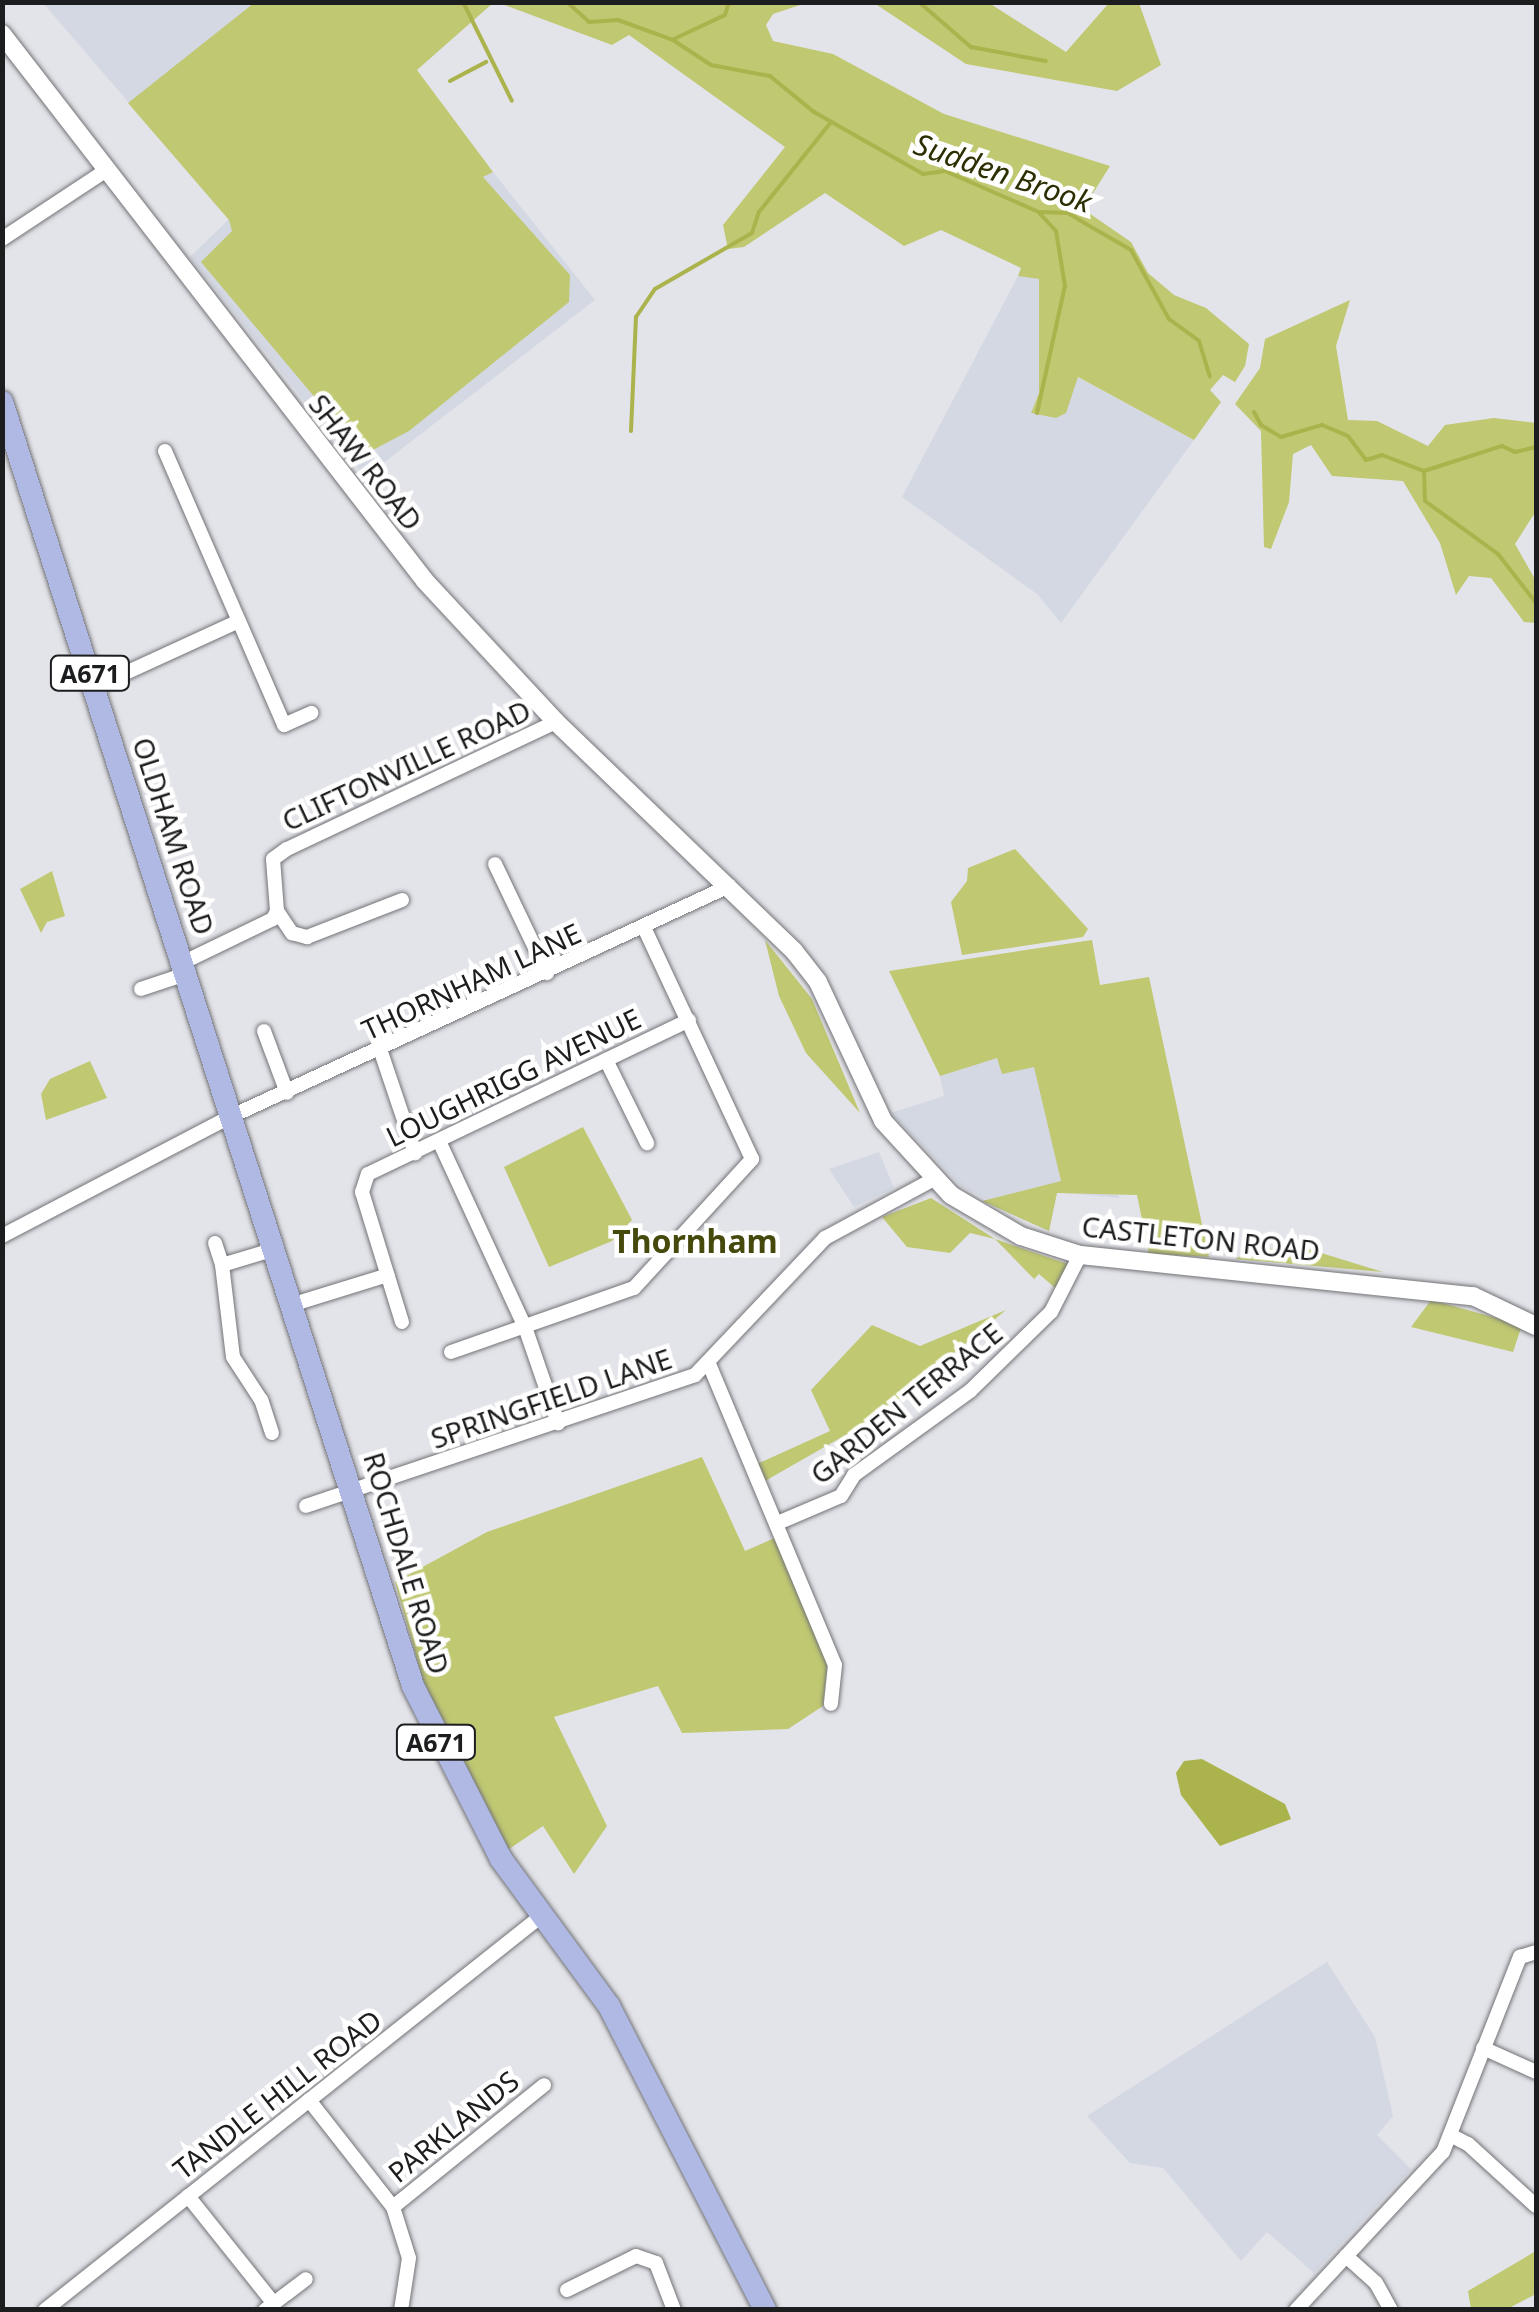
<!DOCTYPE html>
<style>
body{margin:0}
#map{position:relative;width:1539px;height:2312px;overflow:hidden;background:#e3e4e9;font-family:"Noto Sans",sans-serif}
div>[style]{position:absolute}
.built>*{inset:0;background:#d4d8e3}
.green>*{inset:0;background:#c0c872}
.water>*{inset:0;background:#abb34c}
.stream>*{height:4px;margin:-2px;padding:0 2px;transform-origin:2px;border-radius:2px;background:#abb34c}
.roads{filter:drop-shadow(0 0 2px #727377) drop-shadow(0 0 2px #727377)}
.minor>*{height:14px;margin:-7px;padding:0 7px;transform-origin:7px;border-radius:7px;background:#fff}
.tertiary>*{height:18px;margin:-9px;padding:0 9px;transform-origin:9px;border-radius:9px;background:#fff}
.primary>*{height:22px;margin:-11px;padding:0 11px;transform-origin:11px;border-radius:11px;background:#afb9e4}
span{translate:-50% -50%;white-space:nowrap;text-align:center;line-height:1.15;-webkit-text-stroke:9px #fff;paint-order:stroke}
.shield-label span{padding:2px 8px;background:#fff;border:2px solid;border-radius:8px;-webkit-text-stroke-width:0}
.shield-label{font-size:25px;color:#1c1d1e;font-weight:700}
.street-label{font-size:28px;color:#1c1d1e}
.water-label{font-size:30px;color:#2d2f03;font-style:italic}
.quarter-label{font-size:32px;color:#46490c;font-weight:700}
.frame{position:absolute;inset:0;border:5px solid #1c1d1e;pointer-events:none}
</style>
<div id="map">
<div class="built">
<i style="clip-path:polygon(43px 3px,312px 3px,482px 176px,493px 172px,595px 300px,365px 477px,190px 257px,229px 219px)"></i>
<i style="clip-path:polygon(1030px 274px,1039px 279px,1039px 393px,1031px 412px,1077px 377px,1194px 440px,1061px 623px,1037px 594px,902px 497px,1018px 276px)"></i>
<i style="clip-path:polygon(1092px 940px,1119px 1198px,1057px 1192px,1049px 1231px,961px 1186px,891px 1113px,944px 1096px,940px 1076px,997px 1057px)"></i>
<i style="clip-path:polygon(879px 1152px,894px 1188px,854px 1207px,829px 1169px)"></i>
<i style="clip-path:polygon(1327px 1962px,1375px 2037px,1393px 2116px,1377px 2135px,1411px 2169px,1314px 2273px,1267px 2232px,1241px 2261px,1163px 2168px,1130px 2163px,1087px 2116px)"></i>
</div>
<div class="green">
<i style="clip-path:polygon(254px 3px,493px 3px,417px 70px,493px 172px,483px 177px,570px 275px,569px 302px,409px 431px,369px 452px,354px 444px,201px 262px,232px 231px,229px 220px,128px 103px)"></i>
<i style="clip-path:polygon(499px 3px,806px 3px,773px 14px,766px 25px,773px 41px,833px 54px,944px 114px,1110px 166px,1083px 209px,1131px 242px,1148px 273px,1174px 295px,1206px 308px,1249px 344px,1245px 366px,1235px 382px,1223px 375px,1210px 390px,1221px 402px,1194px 440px,1078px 377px,1066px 413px,1056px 418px,1031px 413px,1039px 393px,1039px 279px,1018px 276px,1021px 268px,941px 230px,904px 246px,825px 193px,744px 247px,728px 249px,723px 225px,785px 147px,629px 35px,612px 45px)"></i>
<i style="clip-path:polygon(874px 3px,989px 3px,1066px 52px,1109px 3px,1139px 3px,1161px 65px,1117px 91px,966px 64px)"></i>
<i style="clip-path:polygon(1350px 300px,1336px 346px,1348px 420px,1377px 421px,1428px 446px,1445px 425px,1494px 418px,1536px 423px,1536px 511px,1515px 544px,1536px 581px,1536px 623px,1524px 622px,1491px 578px,1469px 576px,1456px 595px,1440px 543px,1403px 481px,1332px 476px,1311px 445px,1293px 454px,1289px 502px,1271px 549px,1264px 547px,1261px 431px,1235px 404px,1260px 368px,1265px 339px)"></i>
<i style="clip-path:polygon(1015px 849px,1088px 929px,1083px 937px,962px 955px,951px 902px,967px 881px,968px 868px)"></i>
<i style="clip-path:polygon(52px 871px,65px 916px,47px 922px,41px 933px,20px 889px)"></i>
<i style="clip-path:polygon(765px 940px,812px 999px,860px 1113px,806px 1053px,779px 996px)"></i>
<i style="clip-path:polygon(1092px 940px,1100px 985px,1149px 977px,1209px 1257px,1149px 1254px,1137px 1195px,1057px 1193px,1049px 1231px,982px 1201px,1061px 1181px,1034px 1067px,1002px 1074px,997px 1058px,940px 1076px,889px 971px)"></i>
<i style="clip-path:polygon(90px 1061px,107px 1098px,46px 1120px,41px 1094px,50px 1079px)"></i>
<i style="clip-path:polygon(583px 1127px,632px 1220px,612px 1241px,549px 1267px,504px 1167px)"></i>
<i style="clip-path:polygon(931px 1198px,995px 1239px,1068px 1264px,1061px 1293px,1039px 1274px,1034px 1279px,995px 1239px,970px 1233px,950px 1253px,907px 1247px,882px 1217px)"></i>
<i style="clip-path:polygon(1305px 1248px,1383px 1272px,1235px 1259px,1256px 1249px)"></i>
<i style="clip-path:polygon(1431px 1300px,1522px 1325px,1513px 1352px,1411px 1327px)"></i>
<i style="clip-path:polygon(1006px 1310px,877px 1417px,765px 1481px,757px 1464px,830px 1431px,811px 1390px,872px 1325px,920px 1346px)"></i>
<i style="clip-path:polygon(702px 1457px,745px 1551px,777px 1537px,828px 1660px,823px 1706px,788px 1729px,682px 1733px,658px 1686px,554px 1717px,607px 1826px,574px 1874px,543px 1826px,506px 1851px,429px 1701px,395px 1582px,487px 1532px)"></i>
<i style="clip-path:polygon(1536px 2251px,1536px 2294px,1507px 2309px,1471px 2309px,1468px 2291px)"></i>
</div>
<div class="water">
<i style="clip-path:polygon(1202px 1759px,1285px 1804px,1291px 1819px,1220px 1846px,1181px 1795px,1176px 1773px,1184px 1761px)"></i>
</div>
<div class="stream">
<i style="left:463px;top:2px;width:110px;rotate:63.7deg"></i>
<i style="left:567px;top:2px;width:30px;rotate:42deg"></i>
<i style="left:589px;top:22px;width:29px;rotate:-4deg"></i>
<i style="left:618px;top:20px;width:59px;rotate:20deg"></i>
<i style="left:673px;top:40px;width:45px;rotate:33.3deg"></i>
<i style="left:711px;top:65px;width:60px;rotate:10.6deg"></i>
<i style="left:770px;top:76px;width:57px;rotate:39.3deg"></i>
<i style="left:814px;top:112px;width:125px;rotate:29.6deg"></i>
<i style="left:923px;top:174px;width:22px;rotate:-8deg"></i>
<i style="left:945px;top:171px;width:103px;rotate:23.6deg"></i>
<i style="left:1039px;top:212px;width:29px;rotate:2deg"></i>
<i style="left:1068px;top:213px;width:29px;rotate:31deg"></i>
<i style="left:1093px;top:228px;width:44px;rotate:30.1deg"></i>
<i style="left:1131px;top:250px;width:79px;rotate:61.2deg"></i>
<i style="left:1169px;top:319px;width:37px;rotate:36deg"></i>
<i style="left:1199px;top:341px;width:37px;rotate:73deg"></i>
<i style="left:919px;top:2px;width:69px;rotate:40.9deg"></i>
<i style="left:971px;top:47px;width:76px;rotate:10.6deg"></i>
<i style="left:674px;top:39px;width:56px;rotate:-25.2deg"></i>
<i style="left:725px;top:15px;width:14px;rotate:-73deg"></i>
<i style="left:450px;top:81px;width:41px;rotate:-27.8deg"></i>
<i style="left:1254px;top:412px;width:15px;rotate:62deg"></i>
<i style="left:1261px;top:425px;width:23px;rotate:31deg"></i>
<i style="left:1281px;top:437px;width:43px;rotate:-16.3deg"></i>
<i style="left:1322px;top:425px;width:28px;rotate:23deg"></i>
<i style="left:1348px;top:436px;width:30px;rotate:53deg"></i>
<i style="left:1366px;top:460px;width:17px;rotate:-17deg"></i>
<i style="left:1382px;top:455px;width:45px;rotate:20.9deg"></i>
<i style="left:1424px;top:471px;width:30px;rotate:88deg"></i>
<i style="left:1425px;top:501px;width:90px;rotate:36deg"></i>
<i style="left:1498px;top:554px;width:62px;rotate:52.2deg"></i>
<i style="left:1037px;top:413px;width:130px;rotate:-77.6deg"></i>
<i style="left:1065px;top:286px;width:56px;rotate:-99.3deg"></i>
<i style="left:1056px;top:231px;width:23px;rotate:-133deg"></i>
<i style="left:631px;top:431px;width:114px;rotate:-87.5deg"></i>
<i style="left:636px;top:317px;width:34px;rotate:-56deg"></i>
<i style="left:655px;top:289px;width:112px;rotate:-30deg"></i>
<i style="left:752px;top:233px;width:22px;rotate:-72deg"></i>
<i style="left:759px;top:212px;width:115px;rotate:-51.3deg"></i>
<i style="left:1424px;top:471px;width:82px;rotate:-17.8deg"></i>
<i style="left:1502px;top:446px;width:14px;rotate:25deg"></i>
<i style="left:1515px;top:452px;width:22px;rotate:-13deg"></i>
</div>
<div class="roads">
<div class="minor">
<i style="left:2px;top:239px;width:123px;rotate:-33.4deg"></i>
<i style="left:165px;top:451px;width:299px;rotate:66.5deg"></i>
<i style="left:284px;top:725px;width:30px;rotate:-24deg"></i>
<i style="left:95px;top:687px;width:158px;rotate:-24.6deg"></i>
<i style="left:495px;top:864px;width:121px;rotate:64.5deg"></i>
<i style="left:277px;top:911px;width:52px;rotate:-94.4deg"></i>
<i style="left:273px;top:859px;width:17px;rotate:-36deg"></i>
<i style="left:287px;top:849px;width:297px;rotate:-25.3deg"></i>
<i style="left:182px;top:963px;width:101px;rotate:-25.8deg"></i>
<i style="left:273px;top:919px;width:9px;rotate:-63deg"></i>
<i style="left:277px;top:911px;width:27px;rotate:56deg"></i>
<i style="left:292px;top:933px;width:16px;rotate:15deg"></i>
<i style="left:307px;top:937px;width:102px;rotate:-21.3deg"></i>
<i style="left:141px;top:989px;width:47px;rotate:-18.4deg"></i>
<i style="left:264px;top:1031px;width:66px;rotate:69.6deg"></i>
<i style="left:381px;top:1052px;width:107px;rotate:71.4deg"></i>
<i style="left:606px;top:1060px;width:93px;rotate:63.7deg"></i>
<i style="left:439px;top:1141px;width:205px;rotate:65.2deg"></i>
<i style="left:525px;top:1327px;width:102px;rotate:71deg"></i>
<i style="left:2px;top:1236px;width:259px;rotate:-27.6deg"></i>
<i style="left:232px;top:1116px;width:548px;rotate:-24.83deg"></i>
<i style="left:215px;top:1243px;width:23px;rotate:72deg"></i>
<i style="left:294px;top:1304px;width:98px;rotate:-17.1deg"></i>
<i style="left:402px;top:1322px;width:136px;rotate:-107.1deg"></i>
<i style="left:362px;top:1192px;width:19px;rotate:-72deg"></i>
<i style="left:368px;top:1174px;width:356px;rotate:-25.6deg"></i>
<i style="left:451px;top:1352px;width:194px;rotate:-19.3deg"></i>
<i style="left:634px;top:1288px;width:175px;rotate:-47.5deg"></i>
<i style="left:752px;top:1159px;width:256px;rotate:-115deg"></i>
<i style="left:709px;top:1364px;width:326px;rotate:67.3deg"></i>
<i style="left:835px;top:1665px;width:39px;rotate:96deg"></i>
<i style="left:272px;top:1433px;width:35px;rotate:-108deg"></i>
<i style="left:261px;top:1400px;width:51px;rotate:-123.1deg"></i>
<i style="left:233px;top:1357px;width:93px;rotate:-96.8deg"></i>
<i style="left:222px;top:1265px;width:55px;rotate:-16.8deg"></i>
<i style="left:306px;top:1506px;width:410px;rotate:-18.6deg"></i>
<i style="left:695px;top:1375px;width:189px;rotate:-46.5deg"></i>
<i style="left:825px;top:1238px;width:124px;rotate:-28.4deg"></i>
<i style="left:780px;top:1522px;width:66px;rotate:-23.1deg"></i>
<i style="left:841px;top:1496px;width:25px;rotate:-58deg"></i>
<i style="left:854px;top:1475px;width:143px;rotate:-35.9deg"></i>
<i style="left:970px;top:1391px;width:113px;rotate:-44.3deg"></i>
<i style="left:1051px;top:1312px;width:64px;rotate:-63deg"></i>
<i style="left:1483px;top:2048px;width:58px;rotate:24.4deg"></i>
<i style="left:309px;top:2100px;width:136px;rotate:51.9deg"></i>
<i style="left:393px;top:2207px;width:53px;rotate:72.6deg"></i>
<i style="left:409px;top:2258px;width:53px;rotate:98.7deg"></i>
<i style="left:1450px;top:2135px;width:20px;rotate:27deg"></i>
<i style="left:1468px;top:2144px;width:92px;rotate:42.4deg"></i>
<i style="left:188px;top:2196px;width:133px;rotate:51.4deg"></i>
<i style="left:393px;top:2207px;width:194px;rotate:-38.9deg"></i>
<i style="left:1346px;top:2256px;width:40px;rotate:42deg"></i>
<i style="left:1376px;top:2283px;width:31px;rotate:61deg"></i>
<i style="left:567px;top:2290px;width:77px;rotate:-26.2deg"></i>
<i style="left:636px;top:2256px;width:21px;rotate:19deg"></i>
<i style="left:656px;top:2263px;width:50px;rotate:69deg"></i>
<i style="left:45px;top:2310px;width:632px;rotate:-38.45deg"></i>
<i style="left:265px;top:2310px;width:51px;rotate:-37.1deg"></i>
<i style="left:1296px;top:2310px;width:216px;rotate:-47.1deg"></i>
<i style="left:1443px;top:2152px;width:210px;rotate:-68.5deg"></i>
<i style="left:1520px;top:1957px;width:17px;rotate:-17deg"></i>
</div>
<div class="tertiary">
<i style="left:2px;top:34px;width:691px;rotate:52.28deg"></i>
<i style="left:425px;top:581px;width:192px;rotate:47.1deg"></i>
<i style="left:556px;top:722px;width:330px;rotate:43.9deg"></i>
<i style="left:794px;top:951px;width:39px;rotate:52deg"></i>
<i style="left:818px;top:982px;width:153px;rotate:64.9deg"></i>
<i style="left:883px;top:1121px;width:100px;rotate:47.4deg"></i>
<i style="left:951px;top:1195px;width:81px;rotate:30.4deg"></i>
<i style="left:1021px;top:1236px;width:62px;rotate:17.9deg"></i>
<i style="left:1080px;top:1255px;width:395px;rotate:6deg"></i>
<i style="left:1473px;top:1296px;width:70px;rotate:25.5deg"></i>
</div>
<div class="primary">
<i style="left:2px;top:402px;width:1348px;rotate:72.25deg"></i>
<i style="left:413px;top:1686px;width:194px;rotate:63deg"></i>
<i style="left:501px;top:1859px;width:182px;rotate:53.7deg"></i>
<i style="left:609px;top:2006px;width:342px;rotate:62.8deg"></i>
</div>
</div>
<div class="shield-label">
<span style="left:90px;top:673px">A671</span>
<span style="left:436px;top:1742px">A671</span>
</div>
<div class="street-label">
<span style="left:366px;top:462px;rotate:52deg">SHAW ROAD</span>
<span style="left:406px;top:765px;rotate:-25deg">CLIFTONVILLE ROAD</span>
<span style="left:174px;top:836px;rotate:72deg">OLDHAM ROAD</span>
<span style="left:471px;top:981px;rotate:-25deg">THORNHAM LANE</span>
<span style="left:513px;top:1077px;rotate:-26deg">LOUGHRIGG AVENUE</span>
<span style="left:1201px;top:1238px;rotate:6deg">CASTLETON ROAD</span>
<span style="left:551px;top:1398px;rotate:-19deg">SPRINGFIELD LANE</span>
<span style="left:906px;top:1403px;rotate:-39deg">GARDEN TERRACE</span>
<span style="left:407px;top:1563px;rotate:73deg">ROCHDALE ROAD</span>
<span style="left:277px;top:2094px;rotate:-38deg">TANDLE HILL ROAD</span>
<span style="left:453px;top:2126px;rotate:-39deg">PARKLANDS</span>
</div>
<div class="water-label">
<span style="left:1003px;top:173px;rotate:19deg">Sudden Brook</span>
</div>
<div class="quarter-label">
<span style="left:695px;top:1241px">Thornham</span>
</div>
<div class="frame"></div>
</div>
